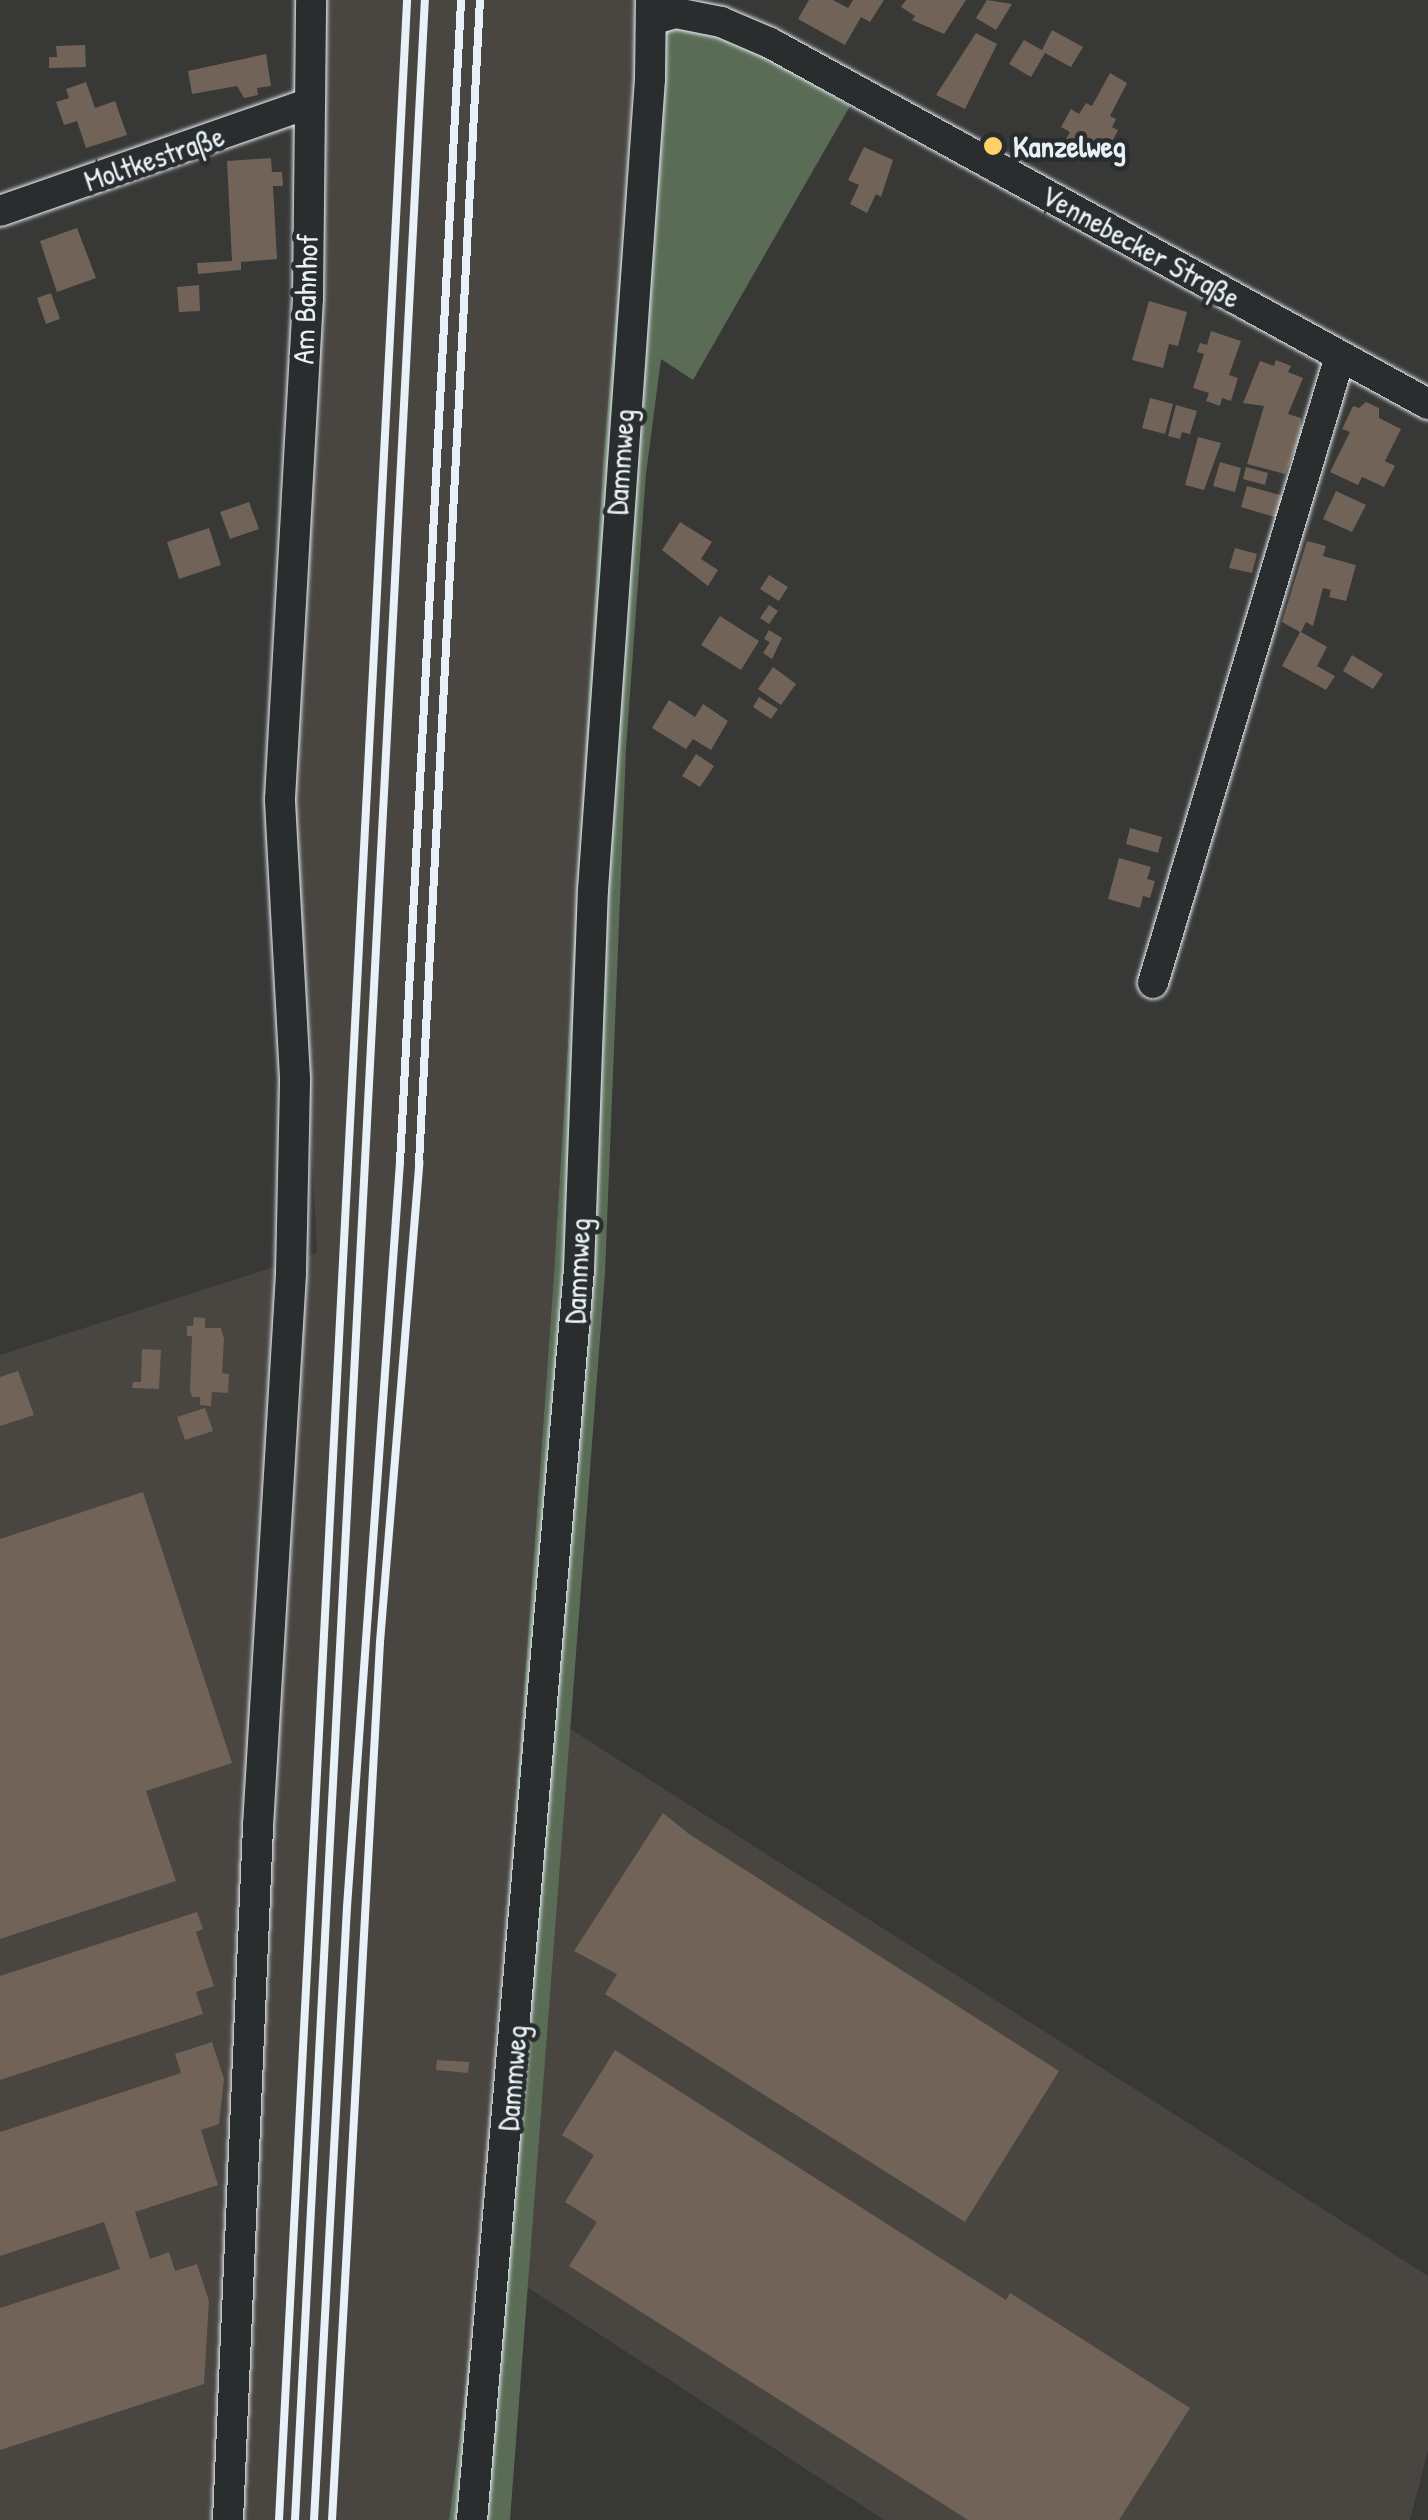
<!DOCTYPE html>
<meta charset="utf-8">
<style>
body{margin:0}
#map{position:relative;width:1428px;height:2520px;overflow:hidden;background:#383836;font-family:"Patrick Hand",sans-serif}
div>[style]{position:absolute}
.built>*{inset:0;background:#494540}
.green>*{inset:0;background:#5a6c56}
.building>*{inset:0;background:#716358}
.roads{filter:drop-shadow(0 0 2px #e8f1f8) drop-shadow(0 0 2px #e8f1f8)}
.minor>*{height:30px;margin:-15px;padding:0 15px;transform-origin:15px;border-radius:15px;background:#2a2d2e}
.rail>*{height:8px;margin:-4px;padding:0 4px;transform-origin:4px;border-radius:4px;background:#e8f1f8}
.dots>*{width:28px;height:28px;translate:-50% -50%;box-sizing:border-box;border:5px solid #2a2d2e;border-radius:50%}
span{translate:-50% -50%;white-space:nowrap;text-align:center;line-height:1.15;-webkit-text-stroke:9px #2a2d2e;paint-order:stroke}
.poi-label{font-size:30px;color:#e8f1f8;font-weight:700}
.left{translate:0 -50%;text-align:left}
.street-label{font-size:30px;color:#e8f1f8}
</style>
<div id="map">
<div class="built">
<i style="clip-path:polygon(320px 0,636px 0,638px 66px,603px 460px,554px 1274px,501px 2012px,480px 2273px,449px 2520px,0 2520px,0 1355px,317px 1253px,294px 802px)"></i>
<i style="clip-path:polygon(567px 1727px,1428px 2276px,1428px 2450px,1410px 2520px,884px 2520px,527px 2287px)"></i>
</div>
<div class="green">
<i style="clip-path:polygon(636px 0,671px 0,850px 106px,693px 380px,661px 359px,646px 474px,626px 749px,605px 1273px,510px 2520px,449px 2520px,480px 2273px,501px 2012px,554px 1274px,603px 460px,638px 66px)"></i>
</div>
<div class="building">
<i style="clip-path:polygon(809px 0,833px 0,848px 8px,853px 0,884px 0,870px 22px,861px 17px,845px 45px,798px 19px)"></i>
<i style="clip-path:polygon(906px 0,966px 0,944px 34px,912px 20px,915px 16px,901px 7px)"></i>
<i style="clip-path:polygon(987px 0,1012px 4px,996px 30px,976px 18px)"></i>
<i style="clip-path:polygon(1052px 30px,1083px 47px,1071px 67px,1045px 53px,1031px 77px,1009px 64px,1024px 40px,1042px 50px)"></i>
<i style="clip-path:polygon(976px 33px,997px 44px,965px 109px,936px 95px)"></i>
<i style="clip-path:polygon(85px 45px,86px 67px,49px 68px,49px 57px,57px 57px,56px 46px)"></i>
<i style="clip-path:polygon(266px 54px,271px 86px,257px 88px,258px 95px,244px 98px,237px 86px,192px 94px,188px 71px)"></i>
<i style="clip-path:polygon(1110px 73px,1127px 83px,1110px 116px,1116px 119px,1112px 127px,1118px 130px,1107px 151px,1101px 147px,1095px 157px,1065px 141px,1070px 132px,1061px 127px,1071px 109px,1079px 114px,1086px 103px,1092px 106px)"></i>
<i style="clip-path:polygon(86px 82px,95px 108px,115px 101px,127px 135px,86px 148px,77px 121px,64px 125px,56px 102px,69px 98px,66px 89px)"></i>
<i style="clip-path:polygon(864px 147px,893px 160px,881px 197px,876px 194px,867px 213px,850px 204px,859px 185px,848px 180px)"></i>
<i style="clip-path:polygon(271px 158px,272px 172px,282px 172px,283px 186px,273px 186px,277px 259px,241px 262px,241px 270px,198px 274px,197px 263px,232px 261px,227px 161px)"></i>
<i style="clip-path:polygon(77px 228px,96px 278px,57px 292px,40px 241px)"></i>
<i style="clip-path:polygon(199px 285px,200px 311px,179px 312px,177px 287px)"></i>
<i style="clip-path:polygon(51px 293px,60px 319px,46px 324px,37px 298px)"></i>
<i style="clip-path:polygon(1149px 301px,1187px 312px,1178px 346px,1169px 344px,1163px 368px,1132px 360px)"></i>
<i style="clip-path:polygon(1211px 331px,1241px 341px,1229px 375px,1238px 378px,1231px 401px,1222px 398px,1220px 406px,1206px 401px,1209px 393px,1193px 388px,1204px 354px,1197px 352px,1200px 343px,1207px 345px)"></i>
<i style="clip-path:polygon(1276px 360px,1291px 366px,1288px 372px,1303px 378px,1288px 414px,1301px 418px,1302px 432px,1285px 474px,1247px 464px,1264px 406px,1243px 403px,1260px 361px,1274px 366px)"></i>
<i style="clip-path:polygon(1150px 398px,1173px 404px,1165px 434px,1142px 428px)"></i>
<i style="clip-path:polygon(1366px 402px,1379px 408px,1379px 418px,1401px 429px,1385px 461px,1395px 466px,1384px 487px,1362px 477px,1358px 485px,1330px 472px,1350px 432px,1342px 429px,1353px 406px,1359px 408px)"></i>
<i style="clip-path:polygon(1176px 405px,1197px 411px,1190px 434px,1182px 432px,1180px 439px,1168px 436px)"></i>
<i style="clip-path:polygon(1198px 437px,1221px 443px,1204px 490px,1185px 485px)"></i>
<i style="clip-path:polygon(1220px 462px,1241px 468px,1235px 492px,1213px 486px)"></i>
<i style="clip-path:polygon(1246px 467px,1268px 473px,1265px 485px,1243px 479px)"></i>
<i style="clip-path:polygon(1247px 486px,1284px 496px,1278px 518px,1241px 507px)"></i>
<i style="clip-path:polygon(1336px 491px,1366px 505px,1352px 532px,1323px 519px)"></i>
<i style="clip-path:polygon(249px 502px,259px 529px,230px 539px,220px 512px)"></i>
<i style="clip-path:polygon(680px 522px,712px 542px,701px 559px,718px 570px,708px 586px,662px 550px)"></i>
<i style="clip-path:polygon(209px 528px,221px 565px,179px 579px,167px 542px)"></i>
<i style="clip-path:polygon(1307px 541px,1326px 546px,1323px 556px,1356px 565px,1346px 601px,1329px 597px,1331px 590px,1323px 588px,1313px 626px,1306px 622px,1301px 632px,1327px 647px,1317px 666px,1335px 676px,1326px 690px,1282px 666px,1300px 632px,1282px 622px)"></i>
<i style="clip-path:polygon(1235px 548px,1257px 554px,1252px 573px,1229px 568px)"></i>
<i style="clip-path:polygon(769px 575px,788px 587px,779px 601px,760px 589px)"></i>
<i style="clip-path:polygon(769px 605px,778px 611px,769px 624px,760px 618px)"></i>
<i style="clip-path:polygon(720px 616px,759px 641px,741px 670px,701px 645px)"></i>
<i style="clip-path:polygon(769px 630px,782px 638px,772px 659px,763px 653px,770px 642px,764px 639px)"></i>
<i style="clip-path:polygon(1352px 655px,1383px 674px,1373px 689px,1343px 671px)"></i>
<i style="clip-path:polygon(773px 667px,796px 684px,781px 705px,758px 689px)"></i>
<i style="clip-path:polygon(759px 697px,778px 709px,771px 719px,753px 707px)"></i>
<i style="clip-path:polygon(669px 700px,695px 717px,703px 704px,728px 721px,711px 750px,693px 739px,686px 749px,652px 728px)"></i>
<i style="clip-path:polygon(696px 754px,714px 766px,700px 787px,682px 776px)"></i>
<i style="clip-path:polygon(1130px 828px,1162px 837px,1158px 853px,1126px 844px)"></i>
<i style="clip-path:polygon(1119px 858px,1151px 867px,1147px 879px,1155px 881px,1150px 898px,1143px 896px,1140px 908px,1108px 899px)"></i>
<i style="clip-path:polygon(194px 1317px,205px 1318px,205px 1328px,221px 1328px,224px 1339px,222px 1373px,229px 1374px,228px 1393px,212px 1392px,211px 1406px,200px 1405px,200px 1397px,192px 1397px,190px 1391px,192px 1336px,187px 1336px,187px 1326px,193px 1326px)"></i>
<i style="clip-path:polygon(142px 1349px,161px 1350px,159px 1389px,132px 1388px,133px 1382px,141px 1382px)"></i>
<i style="clip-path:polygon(18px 1371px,34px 1415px,0 1426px,0 1377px)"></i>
<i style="clip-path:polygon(205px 1408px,213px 1431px,185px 1440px,177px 1417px)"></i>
<i style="clip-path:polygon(143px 1492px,232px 1763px,146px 1791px,176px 1881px,0 1939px,0 1539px)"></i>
<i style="clip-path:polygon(663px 1813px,689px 1834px,1059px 2071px,965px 2222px,605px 1994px,617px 1974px,574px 1951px)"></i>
<i style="clip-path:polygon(197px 1912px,203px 1929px,196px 1932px,214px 1986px,196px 1992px,203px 2014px,0 2080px,0 1976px)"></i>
<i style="clip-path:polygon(212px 2042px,224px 2079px,219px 2124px,201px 2130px,218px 2185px,135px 2212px,150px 2259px,169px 2252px,175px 2271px,197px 2264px,209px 2301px,204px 2384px,0 2450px,0 2308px,120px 2269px,104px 2222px,0 2256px,0 2132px,181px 2073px,175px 2054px)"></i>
<i style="clip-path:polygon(615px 2050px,1006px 2300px,1010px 2293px,1190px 2408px,1119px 2520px,968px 2520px,569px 2266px,597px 2222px,565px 2202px,594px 2155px,562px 2135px)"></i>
<i style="clip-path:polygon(437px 2060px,469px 2062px,468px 2073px,436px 2070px)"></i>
</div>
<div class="roads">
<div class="minor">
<i style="left:651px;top:20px;width:26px;rotate:-16deg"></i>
<i style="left:676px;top:13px;width:46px;rotate:11.3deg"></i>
<i style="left:721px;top:22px;width:53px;rotate:23.2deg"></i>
<i style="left:770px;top:43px;width:751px;rotate:28.75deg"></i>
<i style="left:0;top:211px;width:326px;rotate:-19.2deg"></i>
<i style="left:1153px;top:983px;width:654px;rotate:-73.39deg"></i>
<i style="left:228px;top:2520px;width:695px;rotate:-87.52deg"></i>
<i style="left:258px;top:1826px;width:554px;rotate:-86.58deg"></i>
<i style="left:291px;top:1273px;width:195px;rotate:-88.8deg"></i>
<i style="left:295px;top:1078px;width:279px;rotate:-93.1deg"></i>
<i style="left:280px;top:799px;width:502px;rotate:-86.8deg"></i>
<i style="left:308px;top:298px;width:298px;rotate:-89.4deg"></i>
<i style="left:472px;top:2520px;width:1256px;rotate:-85.11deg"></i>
<i style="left:579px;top:1269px;width:379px;rotate:-87.9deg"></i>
<i style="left:593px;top:890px;width:813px;rotate:-85.98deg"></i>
<i style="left:650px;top:79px;width:79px;rotate:-89.3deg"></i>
</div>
</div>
<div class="rail">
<i style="left:279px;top:2520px;width:2523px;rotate:-87.09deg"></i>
<i style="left:295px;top:2520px;width:2523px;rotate:-87.05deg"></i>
<i style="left:314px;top:2520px;width:614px;rotate:-86.92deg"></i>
<i style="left:347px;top:1907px;width:747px;rotate:-85.93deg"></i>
<i style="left:400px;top:1162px;width:1164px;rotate:-86.99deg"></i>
<i style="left:332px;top:2520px;width:879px;rotate:-86.87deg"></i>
<i style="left:380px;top:1642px;width:481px;rotate:-85.3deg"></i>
<i style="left:419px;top:1163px;width:1165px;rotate:-87deg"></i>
</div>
<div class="dots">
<i style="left:993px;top:146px;background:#ffd166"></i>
</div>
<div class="poi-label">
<span class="left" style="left:1013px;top:146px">Kanzelweg</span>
</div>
<div class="street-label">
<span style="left:154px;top:158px;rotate:-19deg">Moltkestraße</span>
<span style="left:1141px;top:246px;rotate:29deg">Vennebecker Straße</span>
<span style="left:305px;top:299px;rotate:-88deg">Am Bahnhof</span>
<span style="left:620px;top:462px;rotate:-86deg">Dammweg</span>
<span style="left:577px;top:1271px;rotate:-87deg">Dammweg</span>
<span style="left:512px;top:2078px;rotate:-85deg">Dammweg</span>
</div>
</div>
